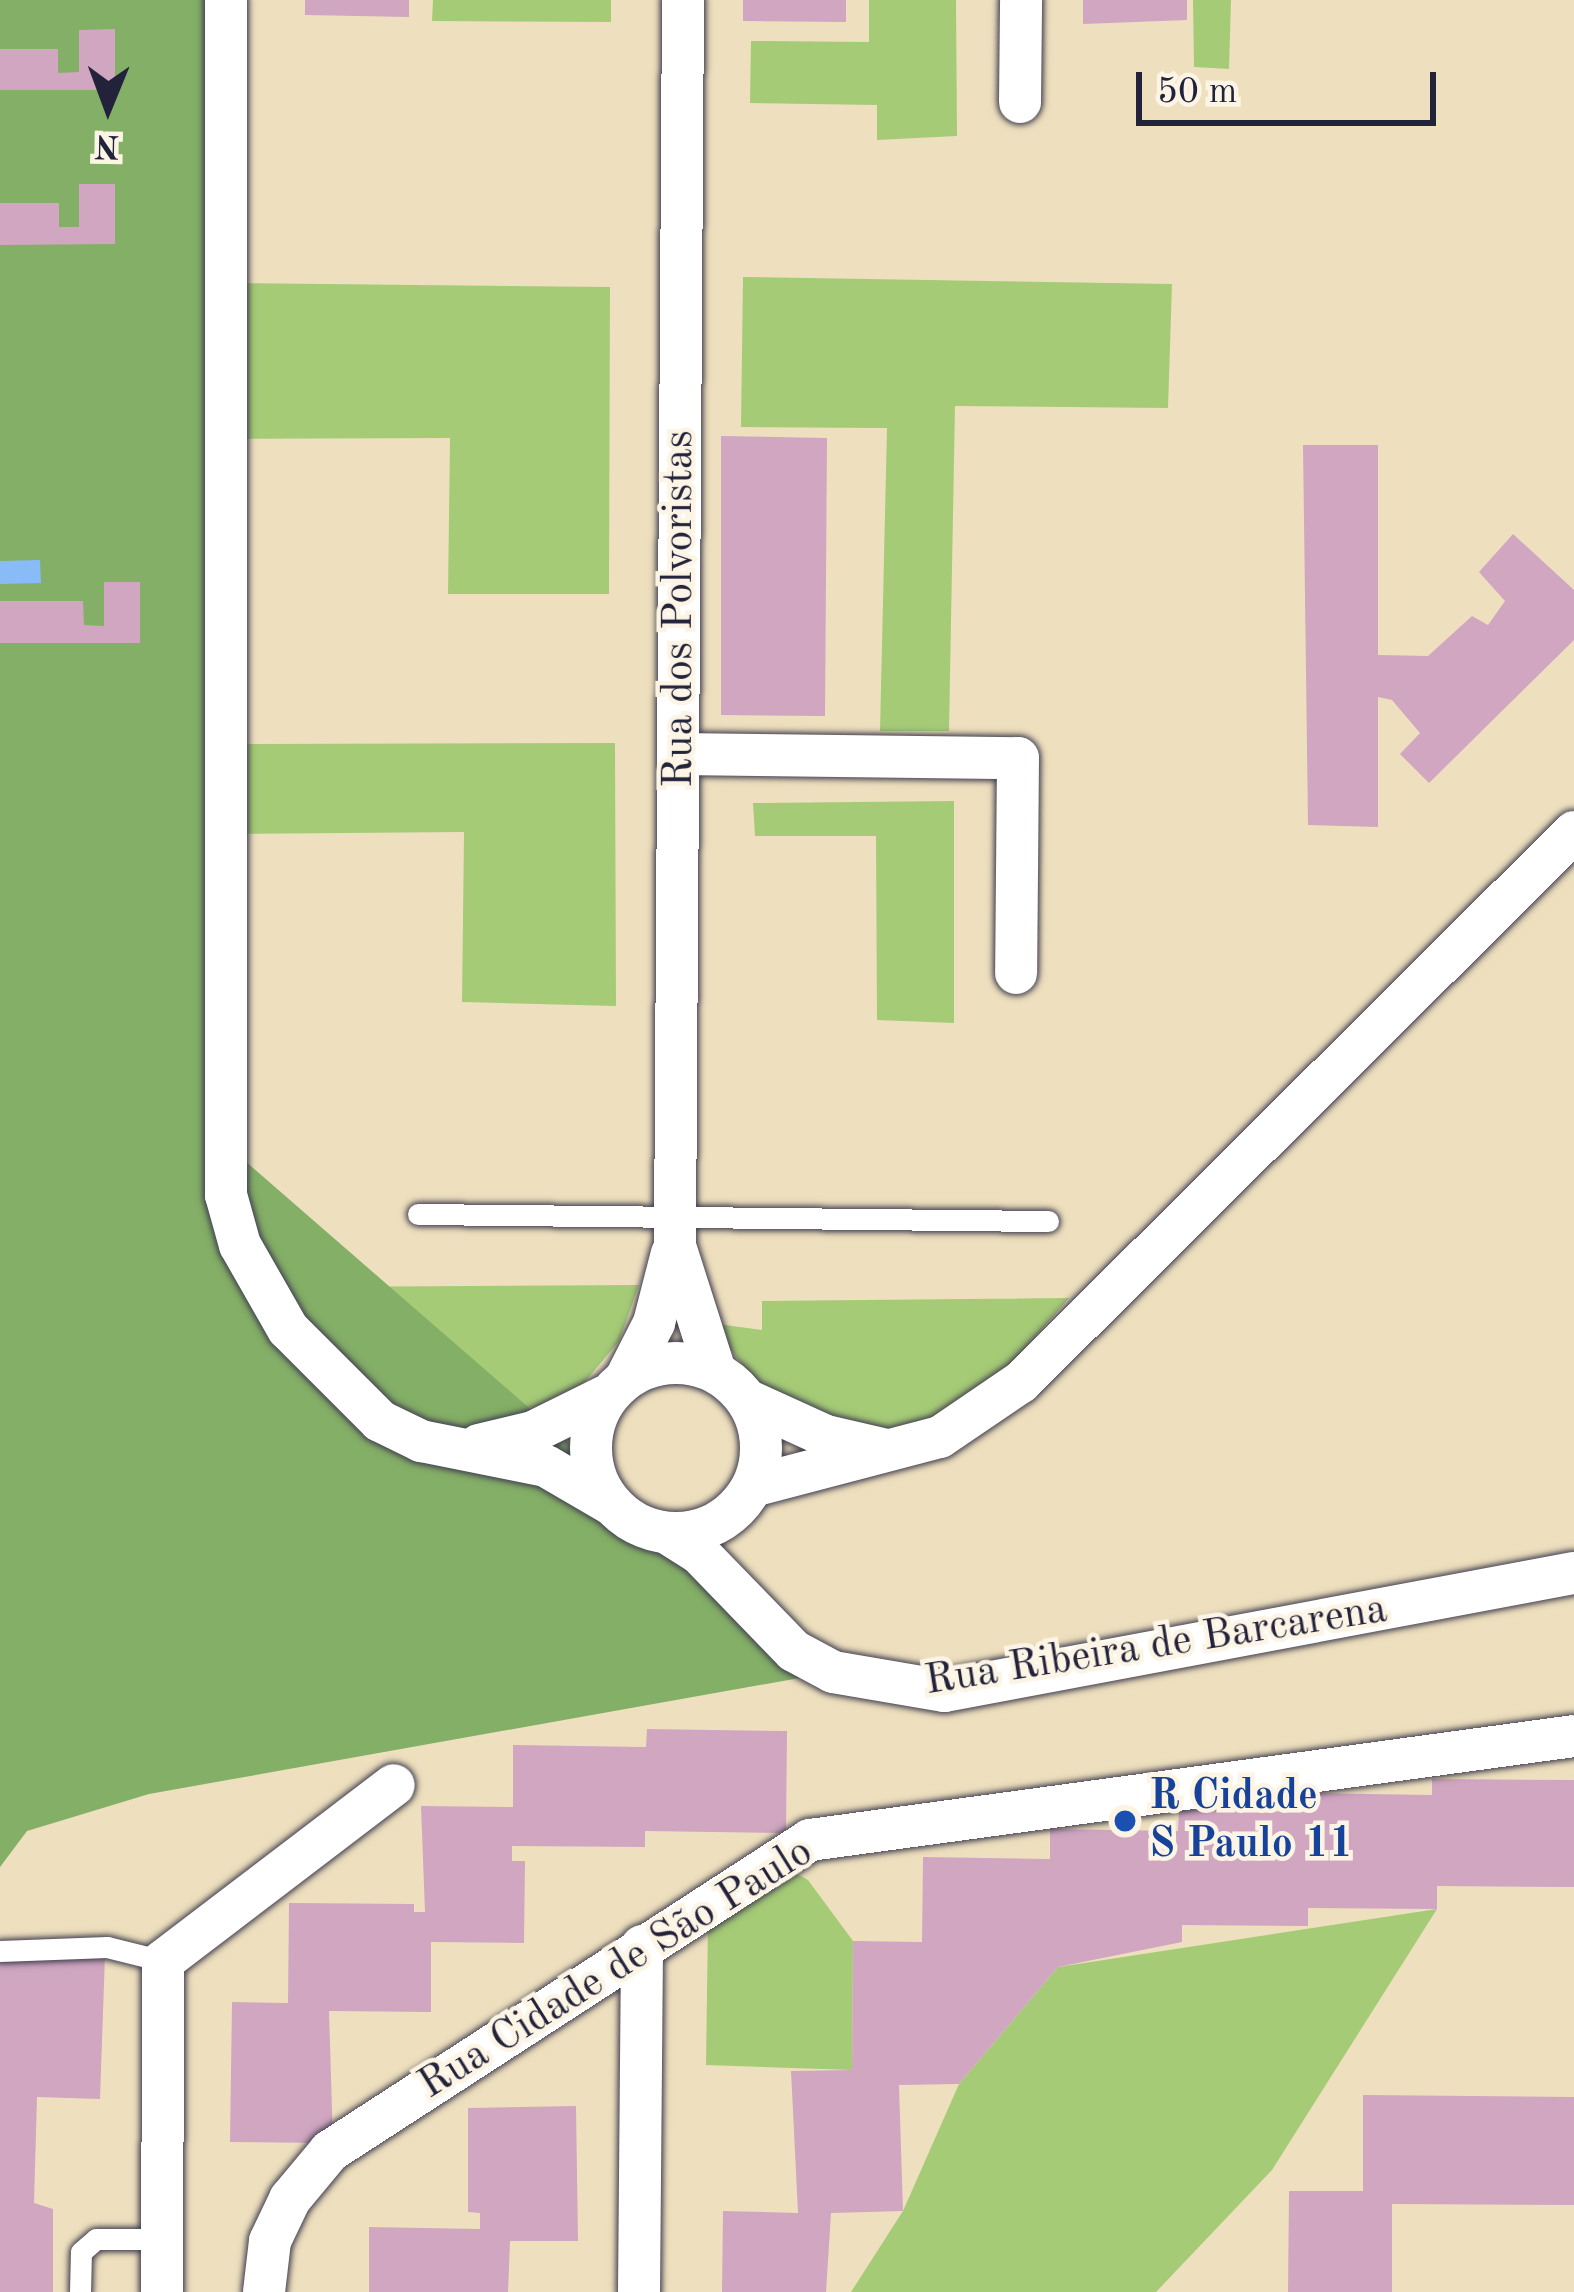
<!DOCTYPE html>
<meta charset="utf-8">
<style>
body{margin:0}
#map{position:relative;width:1574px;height:2292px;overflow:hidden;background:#eee0be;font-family:"Old Standard TT",serif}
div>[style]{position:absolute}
.green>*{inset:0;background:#a5cb76}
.forest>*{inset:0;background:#84af67}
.water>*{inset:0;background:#89bbf6}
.building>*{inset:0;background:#d0a6c1}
.roads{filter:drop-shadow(0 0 3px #413e4f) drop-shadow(0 0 3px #413e4f)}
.lane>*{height:21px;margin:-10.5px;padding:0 10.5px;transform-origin:10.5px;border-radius:10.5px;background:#fff}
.street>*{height:42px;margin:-21px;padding:0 21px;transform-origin:21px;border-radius:21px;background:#fff}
.street>.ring{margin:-21px;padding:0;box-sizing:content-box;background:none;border:42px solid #fff;border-radius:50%}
.dots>*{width:33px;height:33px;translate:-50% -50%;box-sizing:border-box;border:6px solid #fcf5e5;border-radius:50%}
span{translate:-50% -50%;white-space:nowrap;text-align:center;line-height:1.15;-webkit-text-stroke:9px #fcf5e5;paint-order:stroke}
.street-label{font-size:42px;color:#22223b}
.transit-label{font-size:42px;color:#164399;font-weight:700}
.left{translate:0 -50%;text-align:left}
.north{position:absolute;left:48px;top:48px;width:120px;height:120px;-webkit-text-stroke:9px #fcf5e5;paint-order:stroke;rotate:181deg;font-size:33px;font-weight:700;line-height:48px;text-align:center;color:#22223b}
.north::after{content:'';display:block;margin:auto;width:42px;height:54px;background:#22223b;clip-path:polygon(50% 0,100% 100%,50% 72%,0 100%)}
.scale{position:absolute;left:1136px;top:72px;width:300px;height:54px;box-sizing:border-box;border:6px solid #22223b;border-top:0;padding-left:15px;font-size:36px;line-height:42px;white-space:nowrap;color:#22223b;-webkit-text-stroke:9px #fcf5e5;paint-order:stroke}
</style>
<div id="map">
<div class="green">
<i style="clip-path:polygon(433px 0,611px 0,611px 22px,432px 21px)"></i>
<i style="clip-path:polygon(869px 0,956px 0,957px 136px,877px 140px,877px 105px,750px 103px,751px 41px,869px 42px)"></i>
<i style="clip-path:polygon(1193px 0,1231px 0,1229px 69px,1194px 67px)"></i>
<i style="clip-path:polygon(743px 277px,1172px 284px,1168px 408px,955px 406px,949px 731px,880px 731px,887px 428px,741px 427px)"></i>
<i style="clip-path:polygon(223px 283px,610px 287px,609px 594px,448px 594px,450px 438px,224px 439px)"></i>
<i style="clip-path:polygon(615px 743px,616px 1006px,462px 1002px,464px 832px,235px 834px,234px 744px)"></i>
<i style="clip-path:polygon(954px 801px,954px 1023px,877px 1020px,876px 836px,755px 836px,753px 803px)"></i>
<i style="clip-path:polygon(639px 1285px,619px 1341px,578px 1390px,503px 1420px,308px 1287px)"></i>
<i style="clip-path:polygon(1069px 1298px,986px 1393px,907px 1436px,842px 1427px,756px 1382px,710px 1323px,762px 1330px,762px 1301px)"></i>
<i style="clip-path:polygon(788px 1869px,808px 1880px,853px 1941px,852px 2070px,706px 2065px,708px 1921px)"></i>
<i style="clip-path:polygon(1437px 1909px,1272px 2170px,1156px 2292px,851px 2292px,903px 2211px,959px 2084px,1058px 1967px)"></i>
</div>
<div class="forest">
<i style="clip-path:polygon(0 0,211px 0,245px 1161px,833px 1672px,149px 1794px,27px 1831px,0 1867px)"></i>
</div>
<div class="water">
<i style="clip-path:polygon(40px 560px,41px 583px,0 584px,0 561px)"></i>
</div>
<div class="building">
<i style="clip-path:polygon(305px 0,409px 0,409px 17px,305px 15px)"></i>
<i style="clip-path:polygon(743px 0,846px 0,846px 22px,743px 21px)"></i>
<i style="clip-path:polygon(1083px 0,1187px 0,1187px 20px,1083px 24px)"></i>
<i style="clip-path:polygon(115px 29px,115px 90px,0 90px,0 49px,58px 49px,58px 73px,79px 72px,79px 30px)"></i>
<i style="clip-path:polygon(79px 184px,115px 184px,115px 244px,0 245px,0 203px,59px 203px,59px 227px,79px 227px)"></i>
<i style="clip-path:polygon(721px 436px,827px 438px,825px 716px,721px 715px)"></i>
<i style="clip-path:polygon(1303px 445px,1378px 445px,1378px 655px,1428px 656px,1472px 616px,1488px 625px,1505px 601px,1479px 572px,1513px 534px,1574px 590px,1574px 640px,1429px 783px,1400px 754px,1420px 733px,1392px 700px,1378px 697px,1378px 827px,1308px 825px)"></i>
<i style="clip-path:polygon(104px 582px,140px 582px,140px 643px,0 643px,0 601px,83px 601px,84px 625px,104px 626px)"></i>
<i style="clip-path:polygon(647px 1729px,787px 1731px,786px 1833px,645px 1831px,645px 1847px,512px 1846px,512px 1861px,525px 1861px,524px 1943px,431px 1942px,431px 2012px,329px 2011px,333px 2143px,230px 2142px,232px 2002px,288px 2003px,289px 1903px,414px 1904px,414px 1912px,425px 1912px,421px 1806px,513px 1807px,513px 1745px,646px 1747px)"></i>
<i style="clip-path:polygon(1432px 1779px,1574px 1780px,1574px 1887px,1437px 1886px,1437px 1909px,1308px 1908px,1308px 1926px,1182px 1925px,1182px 1942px,1058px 1967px,959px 2084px,899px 2085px,903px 2211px,831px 2213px,826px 2292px,722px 2292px,723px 2211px,798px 2213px,791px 2071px,852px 2070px,853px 1941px,922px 1942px,923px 1857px,1050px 1859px,1050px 1829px,1178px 1831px,1179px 1809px,1304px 1812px,1304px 1793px,1432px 1795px)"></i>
<i style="clip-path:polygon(0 1952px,105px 1955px,100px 2099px,37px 2097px,34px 2203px,53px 2209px,53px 2292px,0 2292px)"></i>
<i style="clip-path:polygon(1363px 2095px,1574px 2097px,1574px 2205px,1392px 2204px,1392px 2292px,1288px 2292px,1289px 2191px,1363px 2191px)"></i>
<i style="clip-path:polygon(576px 2106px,578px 2241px,510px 2241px,508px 2292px,369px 2292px,369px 2227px,480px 2229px,480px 2213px,468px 2212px,468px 2108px)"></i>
</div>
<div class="roads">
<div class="lane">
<i style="left:418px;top:1214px;width:630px;rotate:0.64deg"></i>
<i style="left:0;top:1951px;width:107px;rotate:-2.1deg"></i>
<i style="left:107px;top:1947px;width:58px;rotate:14deg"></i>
<i style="left:80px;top:2292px;width:40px;rotate:-88.6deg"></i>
<i style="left:81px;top:2252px;width:20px;rotate:-41deg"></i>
<i style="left:96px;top:2239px;width:66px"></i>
</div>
<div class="street">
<i style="left:226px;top:0;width:1195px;rotate:90deg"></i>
<i style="left:226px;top:1195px;width:52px;rotate:74.4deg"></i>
<i style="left:240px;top:1245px;width:97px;rotate:60.3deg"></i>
<i style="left:288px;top:1329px;width:130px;rotate:45deg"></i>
<i style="left:380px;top:1421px;width:46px;rotate:26deg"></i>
<i style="left:421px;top:1441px;width:127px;rotate:11.3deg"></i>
<i style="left:546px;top:1466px;width:75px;rotate:30.3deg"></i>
<i style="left:683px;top:0;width:1246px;rotate:90.37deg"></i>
<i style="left:675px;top:1246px;width:131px;rotate:72.3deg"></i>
<i style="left:1020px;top:102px;width:102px;rotate:-89.4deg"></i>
<i style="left:679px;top:754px;width:339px;rotate:0.7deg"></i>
<i style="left:1018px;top:758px;width:215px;rotate:90.5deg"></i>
<i class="ring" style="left:591px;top:1363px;width:128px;height:128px"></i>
<i style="left:626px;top:1378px;width:62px;rotate:-63deg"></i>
<i style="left:654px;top:1323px;width:72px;rotate:-75.6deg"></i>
<i style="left:747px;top:1400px;width:87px;rotate:24.5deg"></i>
<i style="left:826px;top:1436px;width:62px;rotate:13.1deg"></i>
<i style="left:479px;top:1445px;width:56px;rotate:-13.5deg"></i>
<i style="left:533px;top:1432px;width:81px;rotate:-26.3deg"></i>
<i style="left:753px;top:1486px;width:193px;rotate:-14.7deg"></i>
<i style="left:940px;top:1437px;width:98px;rotate:-34.2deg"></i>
<i style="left:1021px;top:1382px;width:780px;rotate:-44.84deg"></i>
<i style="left:667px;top:1533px;width:36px;rotate:32deg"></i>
<i style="left:698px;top:1552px;width:138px;rotate:45.9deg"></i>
<i style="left:794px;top:1651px;width:44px;rotate:28.3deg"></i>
<i style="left:833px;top:1672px;width:113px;rotate:9.7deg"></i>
<i style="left:944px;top:1691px;width:641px;rotate:-10.61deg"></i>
<i style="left:162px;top:2292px;width:331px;rotate:-89.8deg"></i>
<i style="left:163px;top:1961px;width:290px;rotate:-37.3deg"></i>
<i style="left:264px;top:2292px;width:51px;rotate:-83.3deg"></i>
<i style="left:270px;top:2241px;width:47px;rotate:-64.5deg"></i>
<i style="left:290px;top:2199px;width:62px;rotate:-50.2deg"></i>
<i style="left:330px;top:2151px;width:572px;rotate:-32.94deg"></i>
<i style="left:810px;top:1840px;width:771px;rotate:-7.75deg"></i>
<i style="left:639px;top:2292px;width:346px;rotate:-89.5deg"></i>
</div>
</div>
<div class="dots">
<i style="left:1125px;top:1821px;background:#1a4fb4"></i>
</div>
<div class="street-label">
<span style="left:680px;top:609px;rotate:-90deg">Rua dos Polvoristas</span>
<span style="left:1156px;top:1646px;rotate:-9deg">Rua Ribeira de Barcarena</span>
<span style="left:616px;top:1969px;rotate:-32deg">Rua Cidade de São Paulo</span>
</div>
<div class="transit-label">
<span class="left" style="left:1149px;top:1821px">R Cidade<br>S Paulo 11</span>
</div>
<div class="north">N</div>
<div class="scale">50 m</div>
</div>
